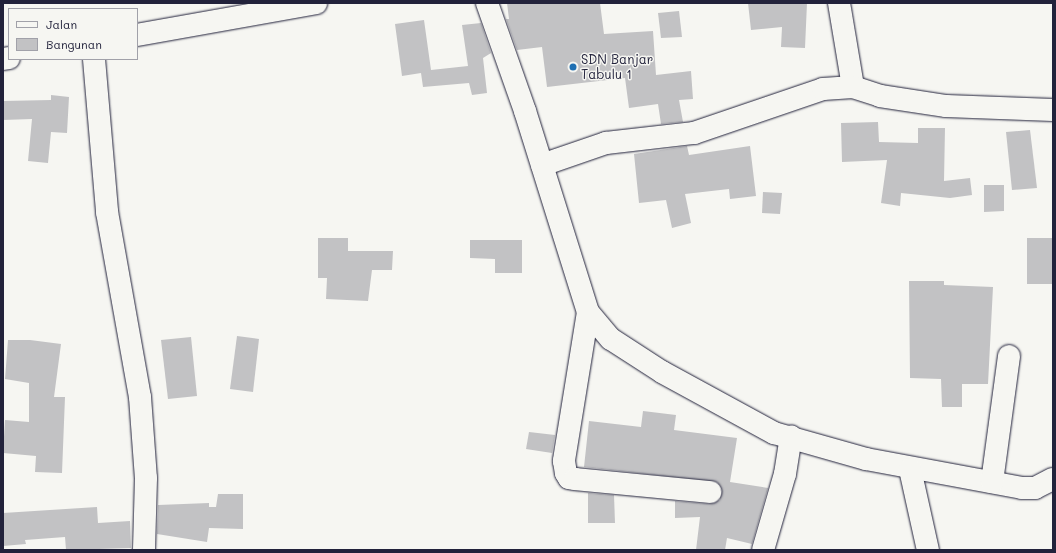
<!DOCTYPE html>
<style>
body{margin:0}
#map{position:relative;width:1056px;height:553px;overflow:hidden;background:#f6f6f2;font-family:Mali,sans-serif}
div>[style]{position:absolute}
.building>*{inset:0;background:#c2c2c4}
.roads{filter:drop-shadow(0 0 1px #22223b) drop-shadow(0 0 1px #22223b)}
.minor>*{height:22px;margin:-11px;padding:0 11px;transform-origin:11px;border-radius:11px;background:#f6f6f2}
.tertiary>*{height:22px;margin:-11px;padding:0 11px;transform-origin:11px;border-radius:11px;background:#f6f6f2}
.dots>*{width:11px;height:11px;translate:-50% -50%;box-sizing:border-box;border:2px solid #f6f6f2;border-radius:50%}
span{translate:-50% -50%;white-space:nowrap;text-align:center;line-height:1.15;-webkit-text-stroke:3px #f6f6f2;paint-order:stroke}
.poi-label{font-size:13px;color:#22223b}
.left{translate:0 -50%;text-align:left}
.frame{position:absolute;inset:0;border:4px solid #22223b;pointer-events:none}
.legend{position:absolute;left:8px;top:8px;width:130px;height:52px;box-sizing:border-box;background:#f6f6f2;border:1px solid #a1a1a9;margin:0;padding:5px 7px;list-style:none;font-size:12px;color:#22223b}
.legend li{display:flex;align-items:center;gap:8px;height:20px}
.legend b{width:20px;border:1px solid #a1a1a9}
</style>
<div id="map">
<div class="building">
<i style="clip-path:polygon(507px 3px,600px 3px,604px 34px,653px 31px,656px 75px,691px 71px,693px 99px,679px 100px,683px 122px,661px 124px,658px 104px,629px 108px,625px 78px,547px 87px,542px 47px,517px 50px,506px 19px,509px 19px)"></i>
<i style="clip-path:polygon(748px 3px,807px 3px,805px 48px,781px 47px,782px 27px,751px 30px)"></i>
<i style="clip-path:polygon(679px 11px,682px 37px,661px 38px,658px 13px)"></i>
<i style="clip-path:polygon(424px 20px,431px 70px,468px 66px,462px 25px,481px 23px,491px 53px,483px 58px,487px 93px,472px 95px,469px 83px,423px 87px,421px 73px,402px 76px,395px 24px)"></i>
<i style="clip-path:polygon(51px 95px,69px 97px,67px 133px,51px 132px,48px 163px,28px 161px,32px 119px,3px 120px,3px 101px,51px 100px)"></i>
<i style="clip-path:polygon(878px 122px,879px 142px,918px 143px,918px 128px,945px 128px,944px 181px,970px 178px,972px 195px,950px 198px,901px 193px,900px 206px,881px 203px,887px 160px,842px 162px,841px 123px)"></i>
<i style="clip-path:polygon(1030px 130px,1037px 188px,1012px 190px,1006px 132px)"></i>
<i style="clip-path:polygon(687px 146px,689px 155px,750px 146px,756px 196px,730px 199px,729px 189px,685px 194px,691px 223px,672px 228px,666px 200px,639px 203px,634px 154px)"></i>
<i style="clip-path:polygon(984px 185px,1004px 185px,1004px 211px,984px 212px)"></i>
<i style="clip-path:polygon(763px 192px,782px 193px,780px 214px,762px 213px)"></i>
<i style="clip-path:polygon(318px 238px,348px 238px,348px 251px,393px 251px,392px 270px,372px 270px,368px 301px,326px 299px,327px 278px,318px 278px)"></i>
<i style="clip-path:polygon(1027px 238px,1053px 238px,1053px 284px,1027px 284px)"></i>
<i style="clip-path:polygon(470px 240px,522px 240px,522px 273px,495px 273px,495px 259px,470px 258px)"></i>
<i style="clip-path:polygon(909px 281px,944px 281px,944px 285px,993px 287px,988px 384px,962px 384px,962px 407px,942px 407px,941px 379px,910px 378px)"></i>
<i style="clip-path:polygon(237px 336px,259px 339px,253px 392px,230px 389px)"></i>
<i style="clip-path:polygon(191px 337px,197px 396px,168px 399px,161px 340px)"></i>
<i style="clip-path:polygon(8px 340px,30px 340px,61px 344px,54px 397px,65px 397px,62px 473px,35px 472px,36px 456px,3px 453px,5px 420px,29px 422px,29px 383px,5px 379px)"></i>
<i style="clip-path:polygon(643px 411px,676px 415px,674px 430px,737px 438px,730px 482px,768px 488px,752px 544px,727px 538px,725px 550px,696px 550px,700px 517px,675px 518px,675px 501px,709px 504px,720px 500px,721px 487px,717px 482px,584px 467px,589px 421px,641px 427px)"></i>
<i style="clip-path:polygon(529px 432px,555px 435px,552px 453px,526px 449px)"></i>
<i style="clip-path:polygon(588px 493px,614px 495px,615px 523px,588px 523px)"></i>
<i style="clip-path:polygon(218px 494px,243px 494px,243px 529px,209px 528px,207px 542px,157px 534px,158px 505px,209px 503px,209px 507px,216px 507px)"></i>
<i style="clip-path:polygon(97px 507px,98px 523px,130px 521px,131px 548px,66px 550px,65px 537px,25px 540px,26px 544px,3px 546px,3px 513px)"></i>
</div>
<div class="roads">
<div class="minor">
<i style="left:487px;top:3px;width:114px;rotate:70.6deg"></i>
<i style="left:525px;top:111px;width:211px;rotate:72.6deg"></i>
<i style="left:588px;top:312px;width:151px;rotate:99.2deg"></i>
<i style="left:564px;top:461px;width:12px;rotate:81deg"></i>
<i style="left:566px;top:473px;width:6px;rotate:59deg"></i>
<i style="left:569px;top:478px;width:6px;rotate:9deg"></i>
<i style="left:575px;top:479px;width:136px;rotate:5.5deg"></i>
<i style="left:839px;top:3px;width:85px;rotate:80.5deg"></i>
<i style="left:94px;top:59px;width:154px;rotate:85.1deg"></i>
<i style="left:107px;top:212px;width:188px;rotate:79.9deg"></i>
<i style="left:140px;top:397px;width:81px;rotate:85.8deg"></i>
<i style="left:146px;top:478px;width:72px;rotate:91.6deg"></i>
<i style="left:542px;top:165px;width:68px;rotate:-19deg"></i>
<i style="left:606px;top:143px;width:89px;rotate:-6.5deg"></i>
<i style="left:694px;top:133px;width:136px;rotate:-18.8deg"></i>
<i style="left:823px;top:89px;width:30px;rotate:-4deg"></i>
<i style="left:853px;top:87px;width:28px;rotate:18deg"></i>
<i style="left:880px;top:96px;width:67px;rotate:8.6deg"></i>
<i style="left:946px;top:106px;width:107px;rotate:2.1deg"></i>
<i style="left:588px;top:312px;width:35px;rotate:50deg"></i>
<i style="left:611px;top:339px;width:61px;rotate:32.9deg"></i>
<i style="left:662px;top:372px;width:128px;rotate:28.6deg"></i>
<i style="left:774px;top:433px;width:96px;rotate:15.8deg"></i>
<i style="left:866px;top:459px;width:159px;rotate:10.5deg"></i>
<i style="left:1022px;top:488px;width:13px"></i>
<i style="left:1035px;top:488px;width:20px;rotate:-27deg"></i>
<i style="left:910px;top:469px;width:83px;rotate:77.5deg"></i>
<i style="left:992px;top:482px;width:127px;rotate:-82.3deg"></i>
<i style="left:763px;top:550px;width:79px;rotate:-73.9deg"></i>
<i style="left:785px;top:474px;width:38px;rotate:-81deg"></i>
</div>
<div class="tertiary">
<i style="left:137px;top:35px;width:182px;rotate:-10.1deg"></i>
<i style="left:3px;top:59px;width:6px;rotate:-9deg"></i>
</div>
</div>
<div class="dots">
<i style="left:573px;top:67px;background:#1f6fb2"></i>
</div>
<div class="poi-label">
<span class="left" style="left:581px;top:67px">SDN Banjar<br>Tabulu 1</span>
</div>
<div class="frame"></div>
<ul class="legend">
<li><b style="height:5px;background:#f6f6f2"></b>Jalan</li>
<li><b style="height:11px;background:#c2c2c4"></b>Bangunan</li>
</ul>
</div>
